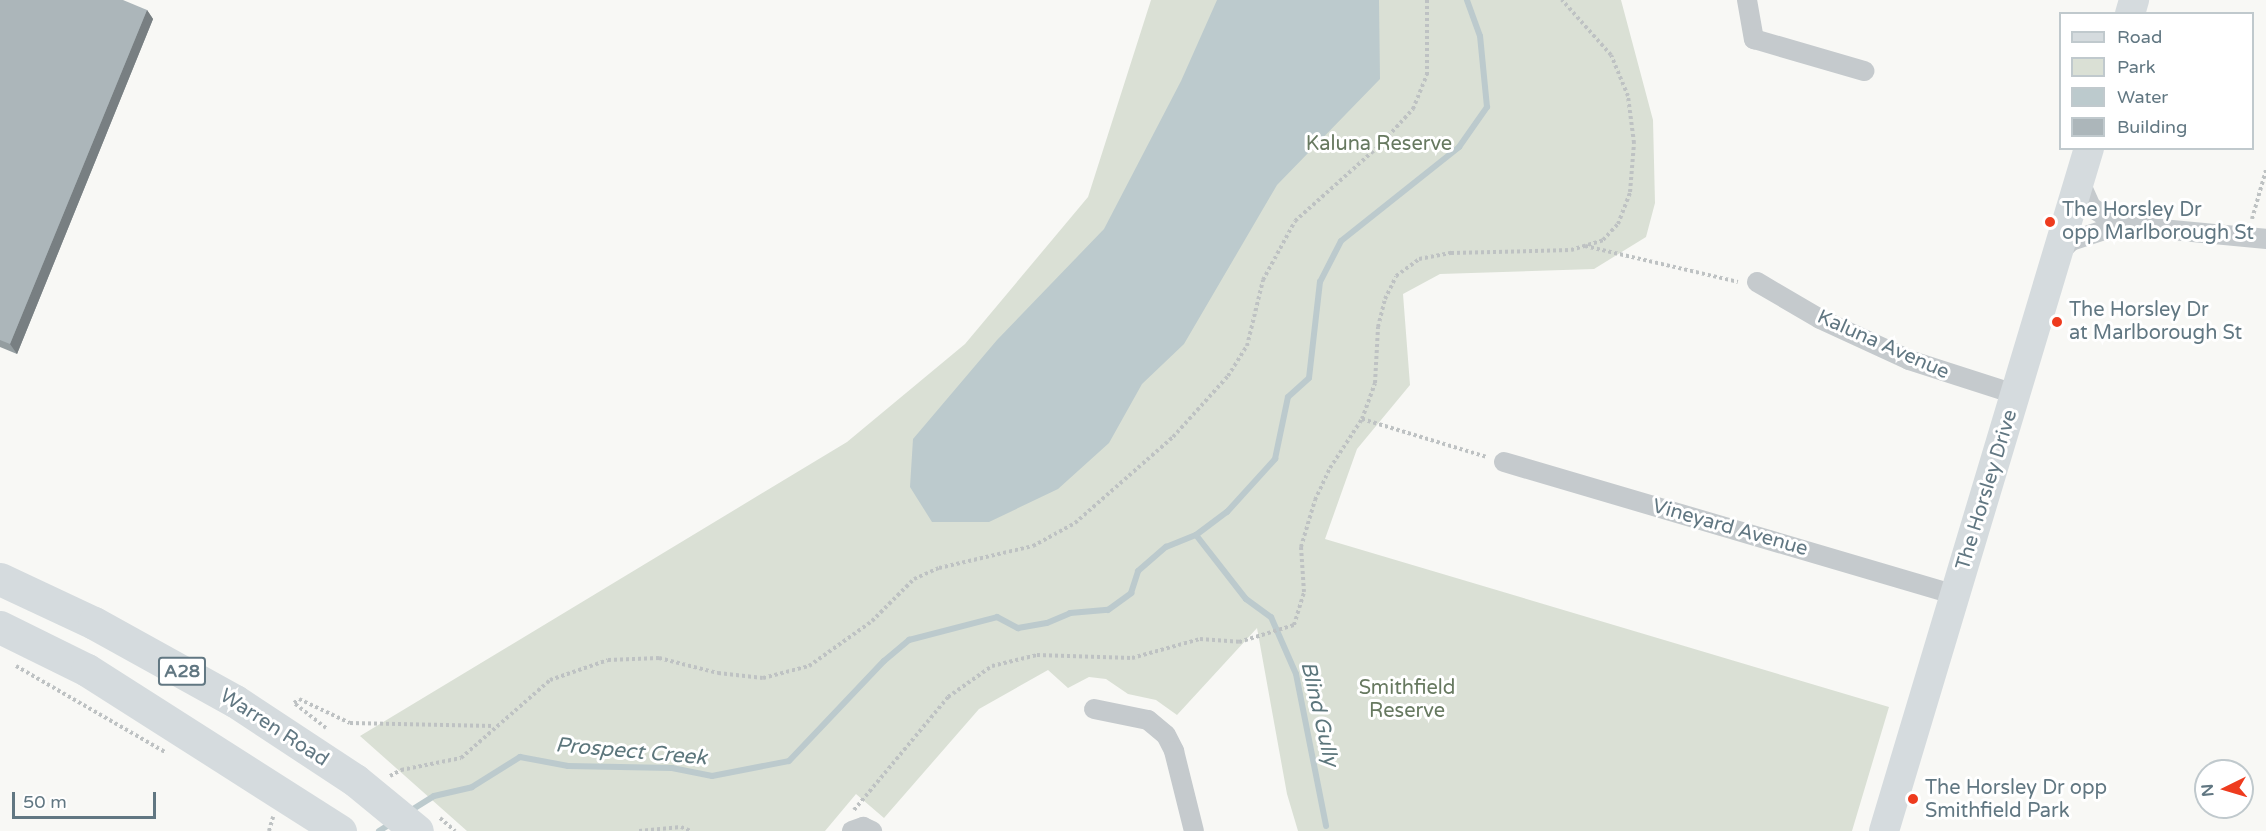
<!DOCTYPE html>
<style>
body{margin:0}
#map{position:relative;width:2266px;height:831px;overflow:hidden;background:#f8f8f5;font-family:"Varela Round",sans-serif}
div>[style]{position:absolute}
.green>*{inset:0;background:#dae0d5}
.water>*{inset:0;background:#bccacd}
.stream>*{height:6px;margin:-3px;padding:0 3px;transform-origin:3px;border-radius:3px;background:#bccacd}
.path>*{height:4px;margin-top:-2px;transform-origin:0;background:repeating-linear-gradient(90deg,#bec2c3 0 3px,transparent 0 6px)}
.street>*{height:20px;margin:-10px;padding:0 10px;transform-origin:10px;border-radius:10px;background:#c5cacd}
.primary>*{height:30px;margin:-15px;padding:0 15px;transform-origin:15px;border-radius:15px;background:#d5dbde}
.highway>*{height:33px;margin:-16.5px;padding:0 16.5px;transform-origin:16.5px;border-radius:16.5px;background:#d5dbde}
.wall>*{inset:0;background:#949da0}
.shaded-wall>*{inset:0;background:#787f82}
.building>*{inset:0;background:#acb6ba}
.dots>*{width:16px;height:16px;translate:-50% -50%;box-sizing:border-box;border:3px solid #fff;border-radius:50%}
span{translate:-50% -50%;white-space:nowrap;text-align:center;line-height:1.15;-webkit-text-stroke:6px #fff;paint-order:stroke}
.shield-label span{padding:2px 4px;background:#fff;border:2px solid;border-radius:4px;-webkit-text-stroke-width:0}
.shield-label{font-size:18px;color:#617782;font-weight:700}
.park-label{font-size:20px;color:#677960}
.poi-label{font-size:20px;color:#617782}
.left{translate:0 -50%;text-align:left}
.street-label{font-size:20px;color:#617782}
.water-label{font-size:21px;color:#5c767c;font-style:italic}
.legend{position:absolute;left:2059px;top:12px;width:195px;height:138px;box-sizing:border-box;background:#fff;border:2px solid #c0c9cd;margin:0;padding:8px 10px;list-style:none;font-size:18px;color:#617782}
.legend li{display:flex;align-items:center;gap:12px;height:30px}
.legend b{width:30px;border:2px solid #c0c9cd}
.north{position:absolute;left:2194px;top:759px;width:60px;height:60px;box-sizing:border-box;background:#fff;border:2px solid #c0c9cd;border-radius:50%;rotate:265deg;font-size:16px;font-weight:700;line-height:24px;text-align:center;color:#617782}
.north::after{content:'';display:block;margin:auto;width:21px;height:27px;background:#ee3b1e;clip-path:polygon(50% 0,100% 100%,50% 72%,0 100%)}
.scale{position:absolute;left:12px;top:792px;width:144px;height:27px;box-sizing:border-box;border:3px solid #617782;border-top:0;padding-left:8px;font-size:18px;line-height:21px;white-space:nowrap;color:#617782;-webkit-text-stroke:4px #fff;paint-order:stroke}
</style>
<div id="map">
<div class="green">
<i style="clip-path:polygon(1151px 0,1621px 0,1653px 120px,1655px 203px,1646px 237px,1594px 269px,1440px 274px,1403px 294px,1410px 385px,1357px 449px,1325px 539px,1889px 707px,1852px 831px,1298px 831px,1287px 794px,1257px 628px,1177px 715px,1156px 700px,1128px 694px,1106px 679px,1089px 677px,1068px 688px,1048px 670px,979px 709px,884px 818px,856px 794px,825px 831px,467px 831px,360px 736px,847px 442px,965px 344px,1088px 197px)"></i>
</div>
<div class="water">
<i style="clip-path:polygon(1217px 0,1379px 0,1380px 79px,1277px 185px,1184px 344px,1142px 384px,1109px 443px,1058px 489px,989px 522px,932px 522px,910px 487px,913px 439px,997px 340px,1104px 229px,1181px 81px)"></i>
</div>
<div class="stream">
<i style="left:1196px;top:535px;width:81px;rotate:52deg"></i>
<i style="left:1246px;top:599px;width:31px;rotate:36deg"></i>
<i style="left:1271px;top:617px;width:62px;rotate:66.3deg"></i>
<i style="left:1296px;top:674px;width:155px;rotate:78.8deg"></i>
<i style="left:410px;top:811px;width:28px;rotate:-32deg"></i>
<i style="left:434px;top:796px;width:39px;rotate:-13deg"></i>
<i style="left:472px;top:787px;width:57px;rotate:-32deg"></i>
<i style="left:520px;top:757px;width:49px;rotate:10.6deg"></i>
<i style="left:568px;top:766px;width:104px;rotate:1.1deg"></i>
<i style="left:672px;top:768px;width:41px;rotate:11.3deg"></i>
<i style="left:712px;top:776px;width:78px;rotate:-11deg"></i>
<i style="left:789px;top:761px;width:138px;rotate:-46.5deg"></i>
<i style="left:884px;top:661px;width:33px;rotate:-40deg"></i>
<i style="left:909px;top:640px;width:91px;rotate:-14.6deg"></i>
<i style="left:997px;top:617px;width:24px;rotate:28deg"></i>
<i style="left:1018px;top:628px;width:29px;rotate:-10deg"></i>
<i style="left:1047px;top:623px;width:25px;rotate:-23deg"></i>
<i style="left:1070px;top:613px;width:38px;rotate:-5deg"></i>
<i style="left:1108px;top:610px;width:29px;rotate:-36deg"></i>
<i style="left:1131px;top:593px;width:23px;rotate:-72deg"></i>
<i style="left:1138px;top:571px;width:37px;rotate:-41deg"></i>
<i style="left:1166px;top:547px;width:32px;rotate:-22deg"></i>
<i style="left:1196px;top:535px;width:39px;rotate:-37deg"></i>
<i style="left:1227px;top:512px;width:72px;rotate:-47.8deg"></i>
<i style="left:1275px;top:459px;width:63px;rotate:-78.2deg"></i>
<i style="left:1288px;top:397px;width:28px;rotate:-42deg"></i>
<i style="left:1309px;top:378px;width:97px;rotate:-83.5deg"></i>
<i style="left:1320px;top:282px;width:46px;rotate:-62.9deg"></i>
<i style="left:1341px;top:241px;width:151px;rotate:-38.5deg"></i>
<i style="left:1459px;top:147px;width:49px;rotate:-55deg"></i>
<i style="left:1487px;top:107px;width:71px;rotate:-95.6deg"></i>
<i style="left:1480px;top:36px;width:38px;rotate:-110deg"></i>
<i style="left:379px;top:831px;width:15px;rotate:-32deg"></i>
</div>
<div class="path">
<i style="left:2252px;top:219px;width:51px;rotate:-74.1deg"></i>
<i style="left:1585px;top:246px;width:157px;rotate:13.2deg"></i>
<i style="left:1362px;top:419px;width:131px;rotate:16.9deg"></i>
<i style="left:16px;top:666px;width:172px;rotate:30deg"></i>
<i style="left:326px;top:728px;width:41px;rotate:-142deg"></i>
<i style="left:294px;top:703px;width:6px;rotate:-39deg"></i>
<i style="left:299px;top:699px;width:56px;rotate:25.2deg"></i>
<i style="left:350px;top:723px;width:143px;rotate:1.2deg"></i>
<i style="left:390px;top:776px;width:13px;rotate:-29deg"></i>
<i style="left:401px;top:770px;width:61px;rotate:-11.3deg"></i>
<i style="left:461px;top:758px;width:118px;rotate:-41.2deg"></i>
<i style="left:550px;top:680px;width:61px;rotate:-19deg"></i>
<i style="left:608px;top:660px;width:51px;rotate:-2.2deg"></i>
<i style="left:659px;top:658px;width:61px;rotate:14.3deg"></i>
<i style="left:718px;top:673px;width:45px;rotate:6.3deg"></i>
<i style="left:763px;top:678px;width:48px;rotate:-14.6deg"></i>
<i style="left:809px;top:666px;width:77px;rotate:-35.5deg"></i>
<i style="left:872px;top:621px;width:59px;rotate:-45deg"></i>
<i style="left:914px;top:579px;width:27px;rotate:-24deg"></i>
<i style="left:939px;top:568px;width:97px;rotate:-13.2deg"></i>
<i style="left:1033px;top:546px;width:48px;rotate:-28.7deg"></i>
<i style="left:1075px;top:523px;width:130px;rotate:-41.3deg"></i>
<i style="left:1173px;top:437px;width:82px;rotate:-48deg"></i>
<i style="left:1228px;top:376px;width:36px;rotate:-58deg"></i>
<i style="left:1247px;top:346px;width:68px;rotate:-76.4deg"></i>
<i style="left:1263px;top:280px;width:67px;rotate:-61.5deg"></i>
<i style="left:1295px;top:221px;width:114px;rotate:-41.8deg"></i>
<i style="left:1380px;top:145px;width:49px;rotate:-47.5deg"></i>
<i style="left:1413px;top:109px;width:37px;rotate:-68deg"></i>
<i style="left:1427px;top:75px;width:75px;rotate:-90deg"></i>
<i style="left:854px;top:810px;width:147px;rotate:-50.2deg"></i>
<i style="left:948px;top:697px;width:54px;rotate:-35.2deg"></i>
<i style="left:992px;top:666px;width:46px;rotate:-13.7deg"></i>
<i style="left:1037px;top:655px;width:95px;rotate:1.8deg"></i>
<i style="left:1132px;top:658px;width:71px;rotate:-15.6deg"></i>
<i style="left:1200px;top:639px;width:39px;rotate:4deg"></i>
<i style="left:1239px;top:642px;width:58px;rotate:-17.2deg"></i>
<i style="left:1294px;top:625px;width:34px;rotate:-73deg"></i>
<i style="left:1304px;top:592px;width:45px;rotate:-93.8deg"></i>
<i style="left:1301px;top:547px;width:49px;rotate:-73.4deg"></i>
<i style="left:1315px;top:500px;width:35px;rotate:-65deg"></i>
<i style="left:1330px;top:468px;width:59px;rotate:-56.9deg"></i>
<i style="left:1362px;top:419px;width:38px;rotate:-70deg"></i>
<i style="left:1375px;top:383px;width:56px;rotate:-86.9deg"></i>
<i style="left:1378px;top:327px;width:29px;rotate:-76deg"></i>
<i style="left:1385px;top:299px;width:25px;rotate:-64deg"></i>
<i style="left:1396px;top:276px;width:29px;rotate:-36deg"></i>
<i style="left:1419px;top:259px;width:33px;rotate:-11deg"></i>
<i style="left:1451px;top:253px;width:120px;rotate:-1.4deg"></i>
<i style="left:1571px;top:250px;width:34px;rotate:-17deg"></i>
<i style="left:1603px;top:240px;width:22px;rotate:-47deg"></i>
<i style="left:1618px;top:224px;width:34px;rotate:-69deg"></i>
<i style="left:1630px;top:192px;width:49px;rotate:-85.3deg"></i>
<i style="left:1634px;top:143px;width:47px;rotate:-97.3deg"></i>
<i style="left:1628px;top:96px;width:44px;rotate:-112.5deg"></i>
<i style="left:1611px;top:55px;width:74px;rotate:-131.7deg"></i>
<i style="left:440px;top:818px;width:20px;rotate:41deg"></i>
<i style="left:269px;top:831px;width:15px;rotate:-74deg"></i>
<i style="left:639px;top:831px;width:42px;rotate:-5.4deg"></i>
<i style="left:681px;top:827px;width:11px;rotate:22deg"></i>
</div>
<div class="street">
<i style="left:1747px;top:0;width:40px;rotate:80deg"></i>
<i style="left:1754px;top:39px;width:115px;rotate:16.2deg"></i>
<i style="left:2079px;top:180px;width:30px;rotate:66deg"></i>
<i style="left:2091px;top:207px;width:33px;rotate:33deg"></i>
<i style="left:2058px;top:254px;width:18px;rotate:-45deg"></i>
<i style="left:2071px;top:241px;width:51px;rotate:-18.4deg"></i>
<i style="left:2119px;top:225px;width:148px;rotate:5.4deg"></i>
<i style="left:1757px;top:282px;width:73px;rotate:30.4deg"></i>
<i style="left:1820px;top:319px;width:98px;rotate:24.7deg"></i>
<i style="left:1909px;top:360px;width:111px;rotate:17.8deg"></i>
<i style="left:1504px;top:462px;width:471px;rotate:16.4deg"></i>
<i style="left:1094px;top:709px;width:55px;rotate:11.5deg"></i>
<i style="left:1148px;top:720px;width:23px;rotate:40deg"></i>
<i style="left:1166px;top:735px;width:18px;rotate:63deg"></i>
<i style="left:1174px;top:751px;width:82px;rotate:76deg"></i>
<i style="left:852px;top:831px;width:12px;rotate:-20deg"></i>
<i style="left:863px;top:827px;width:10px;rotate:24deg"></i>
</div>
<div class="primary">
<i style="left:2130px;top:14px;width:15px;rotate:-74deg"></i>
<i style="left:1884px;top:831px;width:713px;rotate:-73.29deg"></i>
</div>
<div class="highway">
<i style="left:0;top:579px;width:104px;rotate:25.1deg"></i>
<i style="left:94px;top:623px;width:161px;rotate:29deg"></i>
<i style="left:235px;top:701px;width:144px;rotate:33.4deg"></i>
<i style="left:355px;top:780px;width:80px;rotate:39.4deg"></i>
<i style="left:0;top:627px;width:97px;rotate:26.3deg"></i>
<i style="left:87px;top:670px;width:300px;rotate:32.5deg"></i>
</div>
<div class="wall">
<i style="clip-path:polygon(0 0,147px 10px,153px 19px,17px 354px,0 347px)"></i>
</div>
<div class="shaded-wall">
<i style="clip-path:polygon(147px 10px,153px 19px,17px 354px,10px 344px)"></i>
</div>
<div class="building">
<i style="clip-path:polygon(0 0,123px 0,147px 10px,10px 344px,0 340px)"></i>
</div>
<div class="dots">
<i style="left:2050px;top:222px;background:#ee3b1e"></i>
<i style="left:2057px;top:322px;background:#ee3b1e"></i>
<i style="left:1913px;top:799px;background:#ee3b1e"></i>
</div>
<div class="shield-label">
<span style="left:182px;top:671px">A28</span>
</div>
<div class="park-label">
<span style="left:1379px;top:144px">Kaluna Reserve</span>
<span style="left:1407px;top:700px">Smithfield<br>Reserve</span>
</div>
<div class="poi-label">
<span class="left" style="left:2062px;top:222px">The Horsley Dr<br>opp Marlborough St</span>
<span class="left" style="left:2069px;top:322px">The Horsley Dr<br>at Marlborough St</span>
<span class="left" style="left:1925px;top:800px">The Horsley Dr opp<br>Smithfield Park</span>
</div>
<div class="street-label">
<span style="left:1883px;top:345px;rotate:24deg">Kaluna Avenue</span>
<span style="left:1987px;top:490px;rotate:-73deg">The Horsley Drive</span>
<span style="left:1730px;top:528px;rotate:16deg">Vineyard Avenue</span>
<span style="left:274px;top:728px;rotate:33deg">Warren Road</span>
</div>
<div class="water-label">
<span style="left:1319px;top:714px;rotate:77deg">Blind Gully</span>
<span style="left:631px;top:752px;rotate:5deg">Prospect Creek</span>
</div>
<ul class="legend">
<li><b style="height:8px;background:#d5dbde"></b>Road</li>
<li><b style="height:16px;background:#dae0d5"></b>Park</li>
<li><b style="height:16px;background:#bccacd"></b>Water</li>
<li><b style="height:16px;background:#acb6ba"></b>Building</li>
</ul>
<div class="north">N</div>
<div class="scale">50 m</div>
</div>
